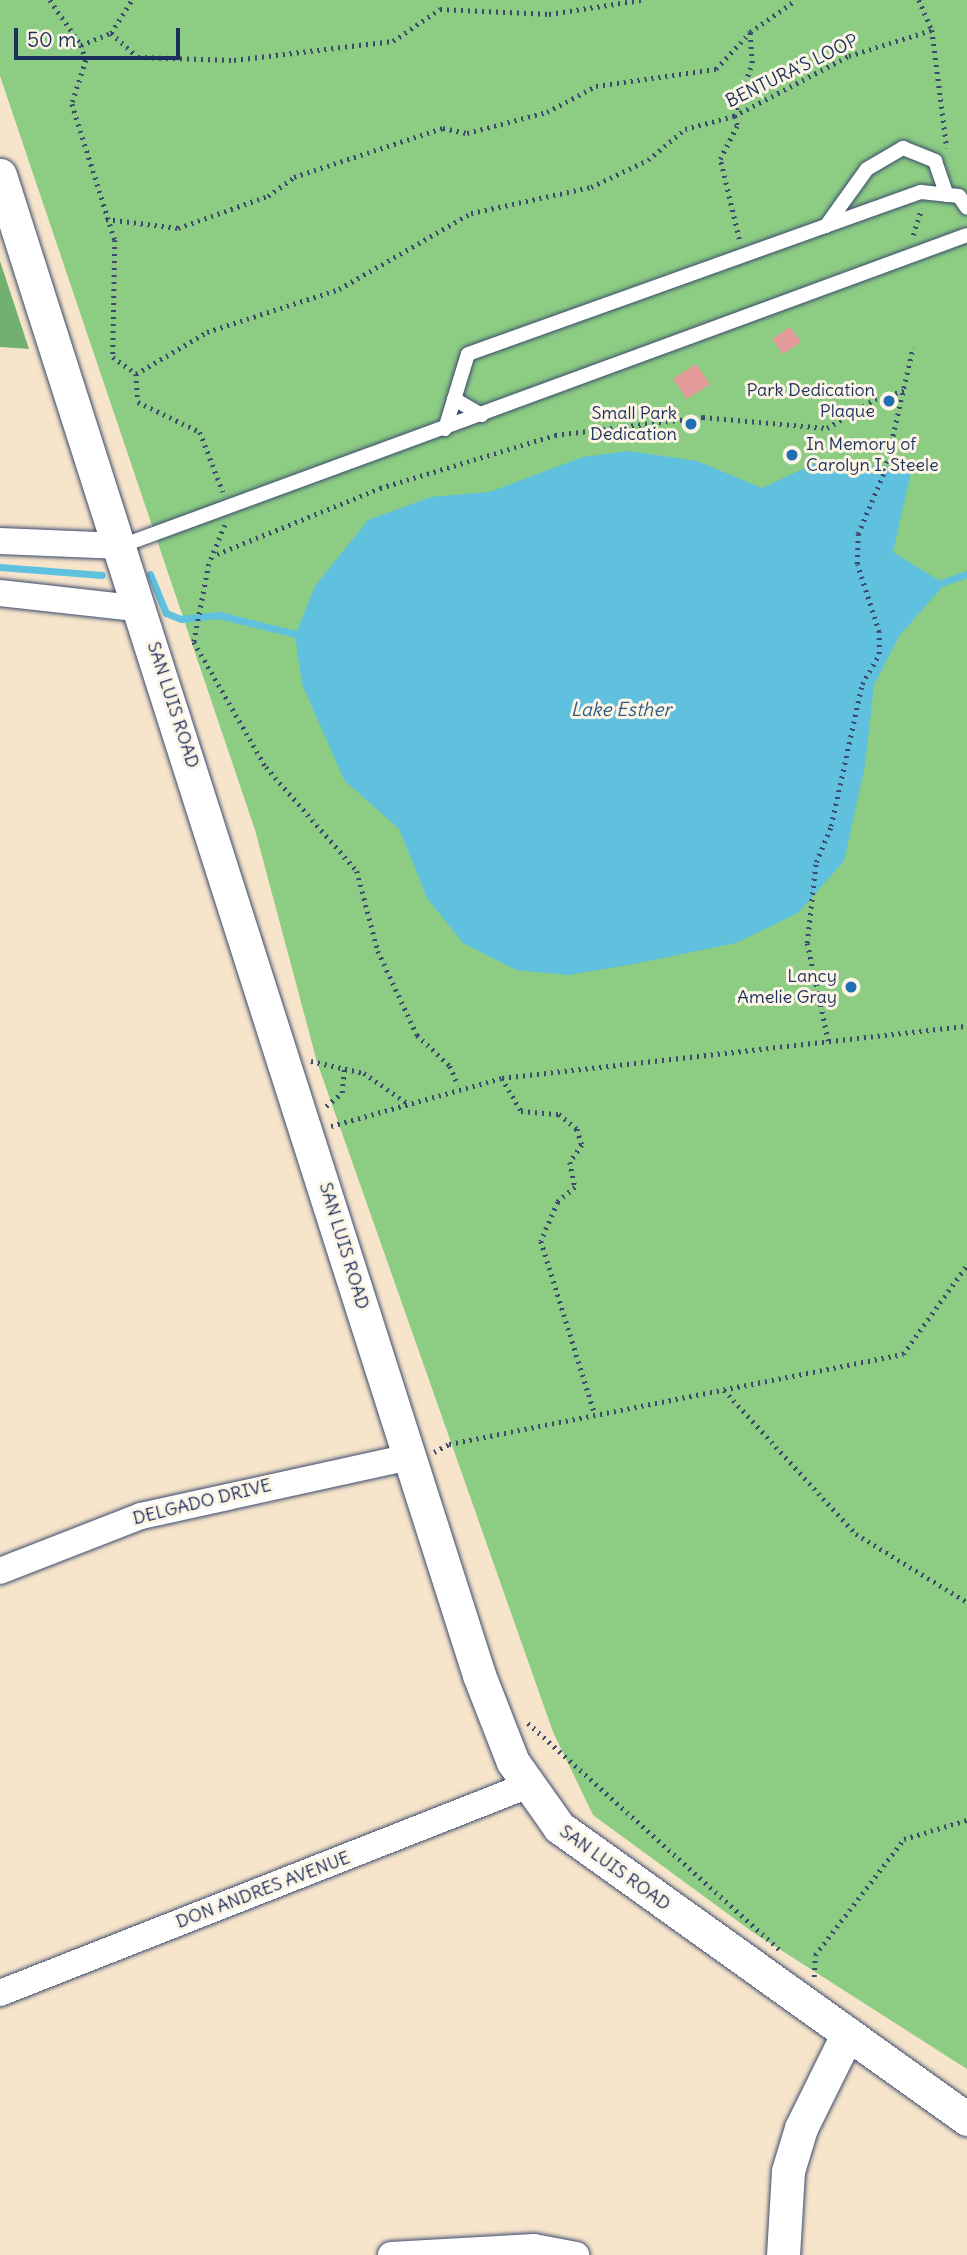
<!DOCTYPE html>
<style>
body{margin:0}
#map{position:relative;width:967px;height:2255px;overflow:hidden;background:#f7e5cb;font-family:Delius,sans-serif}
div>[style]{position:absolute}
.green>*{inset:0;background:#8ccc83}
.forest>*{inset:0;background:#71b071}
.water>*{inset:0;background:#5fc1dd}
.stream>*{height:7px;margin:-3.5px;padding:0 3.5px;transform-origin:3.5px;border-radius:3.5px;background:#5fc1dd}
.building>*{inset:0;background:#e29b98}
.path>*{height:4.5px;margin-top:-2.25px;transform-origin:0;background:repeating-linear-gradient(90deg,#3c4a6e 0 2px,transparent 0 7px)}
.roads{filter:drop-shadow(0 0 2px #3c4a6e) drop-shadow(0 0 2px #3c4a6e)}
.service>*{height:14px;margin:-7px;padding:0 7px;transform-origin:7px;border-radius:7px;background:#fff}
.minor>*{height:26px;margin:-13px;padding:0 13px;transform-origin:13px;border-radius:13px;background:#fff}
.tertiary>*{height:33px;margin:-16.5px;padding:0 16.5px;transform-origin:16.5px;border-radius:16.5px;background:#fff}
.dots>*{width:19px;height:19px;translate:-50% -50%;box-sizing:border-box;border:4px solid #fcf5e5;border-radius:50%}
span{translate:-50% -50%;white-space:nowrap;text-align:center;line-height:1.15;-webkit-text-stroke:6px #fcf5e5;paint-order:stroke}
.street-label{font-size:18px;color:#1b2f5e}
.poi-label{font-size:18px;color:#1b2f5e}
.right{translate:-100% -50%;text-align:right}
.left{translate:0 -50%;text-align:left}
.water-label{font-size:19px;color:#2f5b84;font-style:italic}
.scale{position:absolute;left:14px;top:28px;width:166px;height:32px;box-sizing:border-box;border:4px solid #1b2f5e;border-top:0;padding-left:9px;font-size:21px;line-height:24px;white-space:nowrap;color:#1b2f5e;-webkit-text-stroke:5px #fcf5e5;paint-order:stroke}
</style>
<div id="map">
<div class="green">
<i style="clip-path:polygon(0 0,967px 0,967px 2069px,754px 1933px,593px 1815px,553px 1732px,317px 1062px,255px 830px,0 76px)"></i>
</div>
<div class="forest">
<i style="clip-path:polygon(0 261px,29px 349px,0 347px)"></i>
</div>
<div class="water">
<i style="clip-path:polygon(629px 451px,697px 461px,762px 488px,818px 462px,912px 468px,893px 552px,945px 584px,900px 635px,874px 685px,865px 766px,844px 861px,798px 913px,736px 943px,634px 964px,568px 975px,516px 970px,463px 943px,427px 898px,399px 829px,344px 780px,302px 684px,295px 636px,315px 586px,368px 520px,431px 497px,489px 492px,583px 457px)"></i>
</div>
<div class="stream">
<i style="left:0;top:567px;width:102px;rotate:4.5deg"></i>
<i style="left:150px;top:574px;width:42px;rotate:67.7deg"></i>
<i style="left:166px;top:613px;width:16px;rotate:22deg"></i>
<i style="left:181px;top:619px;width:38px;rotate:-6deg"></i>
<i style="left:219px;top:615px;width:88px;rotate:13.9deg"></i>
<i style="left:935px;top:585px;width:34px;rotate:-19deg"></i>
</div>
<div class="building">
<i style="clip-path:polygon(790px 327px,801px 342px,783px 354px,772px 339px)"></i>
<i style="clip-path:polygon(696px 364px,710px 384px,687px 399px,673px 379px)"></i>
</div>
<div class="path">
<i style="left:50px;top:0;width:55px;rotate:55.4deg"></i>
<i style="left:81px;top:45px;width:32px;rotate:-22deg"></i>
<i style="left:919px;top:0;width:33px;rotate:67deg"></i>
<i style="left:932px;top:30px;width:119px;rotate:82.8deg"></i>
<i style="left:111px;top:33px;width:36px;rotate:42deg"></i>
<i style="left:138px;top:57px;width:96px;rotate:1.8deg"></i>
<i style="left:234px;top:60px;width:160px;rotate:-6.8deg"></i>
<i style="left:393px;top:41px;width:57px;rotate:-34.2deg"></i>
<i style="left:440px;top:9px;width:109px;rotate:2.6deg"></i>
<i style="left:549px;top:14px;width:93px;rotate:-8.7deg"></i>
<i style="left:111px;top:33px;width:39px;rotate:-58deg"></i>
<i style="left:81px;top:45px;width:16px;rotate:72deg"></i>
<i style="left:86px;top:60px;width:46px;rotate:107.7deg"></i>
<i style="left:72px;top:104px;width:143px;rotate:72.5deg"></i>
<i style="left:115px;top:240px;width:117px;rotate:91deg"></i>
<i style="left:113px;top:357px;width:29px;rotate:36deg"></i>
<i style="left:136px;top:374px;width:82px;rotate:-30.6deg"></i>
<i style="left:207px;top:332px;width:139px;rotate:-18deg"></i>
<i style="left:339px;top:289px;width:152px;rotate:-29.9deg"></i>
<i style="left:471px;top:213px;width:123px;rotate:-12.2deg"></i>
<i style="left:591px;top:187px;width:63px;rotate:-25.3deg"></i>
<i style="left:648px;top:160px;width:48px;rotate:-40deg"></i>
<i style="left:685px;top:129px;width:51px;rotate:-14.9deg"></i>
<i style="left:734px;top:116px;width:130px;rotate:-27.6deg"></i>
<i style="left:849px;top:56px;width:87px;rotate:-17.4deg"></i>
<i style="left:106px;top:219px;width:73px;rotate:7.1deg"></i>
<i style="left:178px;top:228px;width:96px;rotate:-19.6deg"></i>
<i style="left:268px;top:196px;width:32px;rotate:-36deg"></i>
<i style="left:294px;top:177px;width:157px;rotate:-18.2deg"></i>
<i style="left:443px;top:128px;width:25px;rotate:12deg"></i>
<i style="left:467px;top:133px;width:83px;rotate:-14.7deg"></i>
<i style="left:547px;top:112px;width:55px;rotate:-28deg"></i>
<i style="left:596px;top:86px;width:121px;rotate:-8.1deg"></i>
<i style="left:716px;top:69px;width:50px;rotate:-47.4deg"></i>
<i style="left:750px;top:32px;width:56px;rotate:-34.8deg"></i>
<i style="left:913px;top:235px;width:28px;rotate:-72deg"></i>
<i style="left:739px;top:239px;width:82px;rotate:-103.4deg"></i>
<i style="left:720px;top:159px;width:38px;rotate:-63deg"></i>
<i style="left:737px;top:125px;width:9px;rotate:-108deg"></i>
<i style="left:734px;top:116px;width:56px;rotate:-71.2deg"></i>
<i style="left:752px;top:63px;width:31px;rotate:-94deg"></i>
<i style="left:136px;top:374px;width:28px;rotate:86deg"></i>
<i style="left:138px;top:402px;width:69px;rotate:25.8deg"></i>
<i style="left:200px;top:432px;width:64px;rotate:69deg"></i>
<i style="left:225px;top:525px;width:42px;rotate:112.3deg"></i>
<i style="left:209px;top:564px;width:79px;rotate:100.9deg"></i>
<i style="left:194px;top:642px;width:144px;rotate:60.1deg"></i>
<i style="left:266px;top:767px;width:138px;rotate:48.8deg"></i>
<i style="left:357px;top:871px;width:83px;rotate:75.3deg"></i>
<i style="left:378px;top:951px;width:93px;rotate:65.1deg"></i>
<i style="left:417px;top:1035px;width:45px;rotate:43.2deg"></i>
<i style="left:450px;top:1066px;width:21px;rotate:67deg"></i>
<i style="left:217px;top:554px;width:176px;rotate:-22deg"></i>
<i style="left:380px;top:488px;width:183px;rotate:-16.8deg"></i>
<i style="left:555px;top:435px;width:149px;rotate:-6.9deg"></i>
<i style="left:703px;top:417px;width:124px;rotate:5.1deg"></i>
<i style="left:827px;top:428px;width:56px;rotate:-31.1deg"></i>
<i style="left:875px;top:399px;width:32px;rotate:-16deg"></i>
<i style="left:828px;top:1041px;width:100px;rotate:-102.1deg"></i>
<i style="left:807px;top:943px;width:81px;rotate:-83.7deg"></i>
<i style="left:816px;top:862px;width:39px;rotate:-67deg"></i>
<i style="left:831px;top:826px;width:145px;rotate:-77.7deg"></i>
<i style="left:862px;top:684px;width:34px;rotate:-60deg"></i>
<i style="left:879px;top:654px;width:22px;rotate:-90deg"></i>
<i style="left:879px;top:632px;width:71px;rotate:-107.9deg"></i>
<i style="left:857px;top:564px;width:30px;rotate:-88deg"></i>
<i style="left:858px;top:534px;width:69px;rotate:-67.1deg"></i>
<i style="left:885px;top:470px;width:126px;rotate:-77.2deg"></i>
<i style="left:311px;top:1061px;width:54px;rotate:12.8deg"></i>
<i style="left:364px;top:1073px;width:52px;rotate:34.9deg"></i>
<i style="left:502px;top:1078px;width:38px;rotate:60deg"></i>
<i style="left:521px;top:1111px;width:38px;rotate:5deg"></i>
<i style="left:559px;top:1114px;width:23px;rotate:40deg"></i>
<i style="left:577px;top:1129px;width:17px;rotate:73deg"></i>
<i style="left:582px;top:1145px;width:21px;rotate:125deg"></i>
<i style="left:570px;top:1162px;width:25px;rotate:79deg"></i>
<i style="left:575px;top:1187px;width:23px;rotate:139deg"></i>
<i style="left:558px;top:1202px;width:43px;rotate:113.6deg"></i>
<i style="left:541px;top:1241px;width:181px;rotate:72.7deg"></i>
<i style="left:326px;top:1106px;width:21px;rotate:-39deg"></i>
<i style="left:342px;top:1093px;width:24px;rotate:-85deg"></i>
<i style="left:331px;top:1126px;width:178px;rotate:-15.7deg"></i>
<i style="left:502px;top:1078px;width:468px;rotate:-6.4deg"></i>
<i style="left:724px;top:1390px;width:195px;rotate:47.5deg"></i>
<i style="left:856px;top:1534px;width:130px;rotate:31.5deg"></i>
<i style="left:434px;top:1452px;width:17px;rotate:-28deg"></i>
<i style="left:449px;top:1444px;width:463px;rotate:-11.2deg"></i>
<i style="left:903px;top:1354px;width:110px;rotate:-54.3deg"></i>
<i style="left:528px;top:1723px;width:338px;rotate:42deg"></i>
<i style="left:814px;top:1977px;width:22px;rotate:-87deg"></i>
<i style="left:815px;top:1955px;width:146px;rotate:-52.5deg"></i>
<i style="left:904px;top:1839px;width:66px;rotate:-16.8deg"></i>
</div>
<div class="roads">
<div class="service">
<i style="left:826px;top:226px;width:70px;rotate:-54.3deg"></i>
<i style="left:867px;top:169px;width:42px;rotate:-30.3deg"></i>
<i style="left:903px;top:148px;width:35px;rotate:22deg"></i>
<i style="left:935px;top:161px;width:36px;rotate:71deg"></i>
<i style="left:454px;top:399px;width:32px;rotate:30deg"></i>
<i style="left:445px;top:429px;width:78px;rotate:-73deg"></i>
<i style="left:468px;top:354px;width:481px;rotate:-19.7deg"></i>
<i style="left:921px;top:192px;width:38px;rotate:6deg"></i>
<i style="left:959px;top:196px;width:14px;rotate:56deg"></i>
<i style="left:121px;top:546px;width:901px;rotate:-20.18deg"></i>
</div>
<div class="minor">
<i style="left:0;top:541px;width:121px;rotate:2.4deg"></i>
<i style="left:0;top:593px;width:143px;rotate:6.4deg"></i>
<i style="left:0;top:1571px;width:151px;rotate:-21.3deg"></i>
<i style="left:141px;top:1516px;width:275px;rotate:-12.4deg"></i>
<i style="left:0;top:1993px;width:565px;rotate:-21.48deg"></i>
<i style="left:391px;top:2255px;width:143px;rotate:-3.2deg"></i>
<i style="left:534px;top:2247px;width:43px;rotate:10.8deg"></i>
</div>
<div class="tertiary">
<i style="left:0;top:175px;width:1575px;rotate:72.29deg"></i>
<i style="left:479px;top:1675px;width:93px;rotate:68.7deg"></i>
<i style="left:513px;top:1762px;width:80px;rotate:54.7deg"></i>
<i style="left:559px;top:1827px;width:502px;rotate:35.59deg"></i>
<i style="left:783px;top:2255px;width:84px;rotate:-86.6deg"></i>
<i style="left:788px;top:2171px;width:45px;rotate:-73.2deg"></i>
<i style="left:801px;top:2128px;width:104px;rotate:-63.7deg"></i>
</div>
</div>
<div class="dots">
<i style="left:889px;top:401px;background:#1f6fb2"></i>
<i style="left:691px;top:424px;background:#1f6fb2"></i>
<i style="left:792px;top:455px;background:#1f6fb2"></i>
<i style="left:851px;top:987px;background:#1f6fb2"></i>
</div>
<div class="street-label">
<span style="left:792px;top:71px;rotate:-26deg">BENTURA'S LOOP</span>
<span style="left:173px;top:705px;rotate:72deg">SAN LUIS ROAD</span>
<span style="left:344px;top:1246px;rotate:73deg">SAN LUIS ROAD</span>
<span style="left:202px;top:1502px;rotate:-14deg">DELGADO DRIVE</span>
<span style="left:615px;top:1868px;rotate:36deg">SAN LUIS ROAD</span>
<span style="left:263px;top:1890px;rotate:-21deg">DON ANDRES AVENUE</span>
</div>
<div class="poi-label">
<span class="right" style="left:875px;top:401px">Park Dedication<br>Plaque</span>
<span class="right" style="left:677px;top:424px">Small Park<br>Dedication</span>
<span class="left" style="left:806px;top:455px">In Memory of<br>Carolyn I. Steele</span>
<span class="right" style="left:837px;top:987px">Lancy<br>Amelie Gray</span>
</div>
<div class="water-label">
<span style="left:621px;top:710px">Lake Esther</span>
</div>
<div class="scale">50 m</div>
</div>
